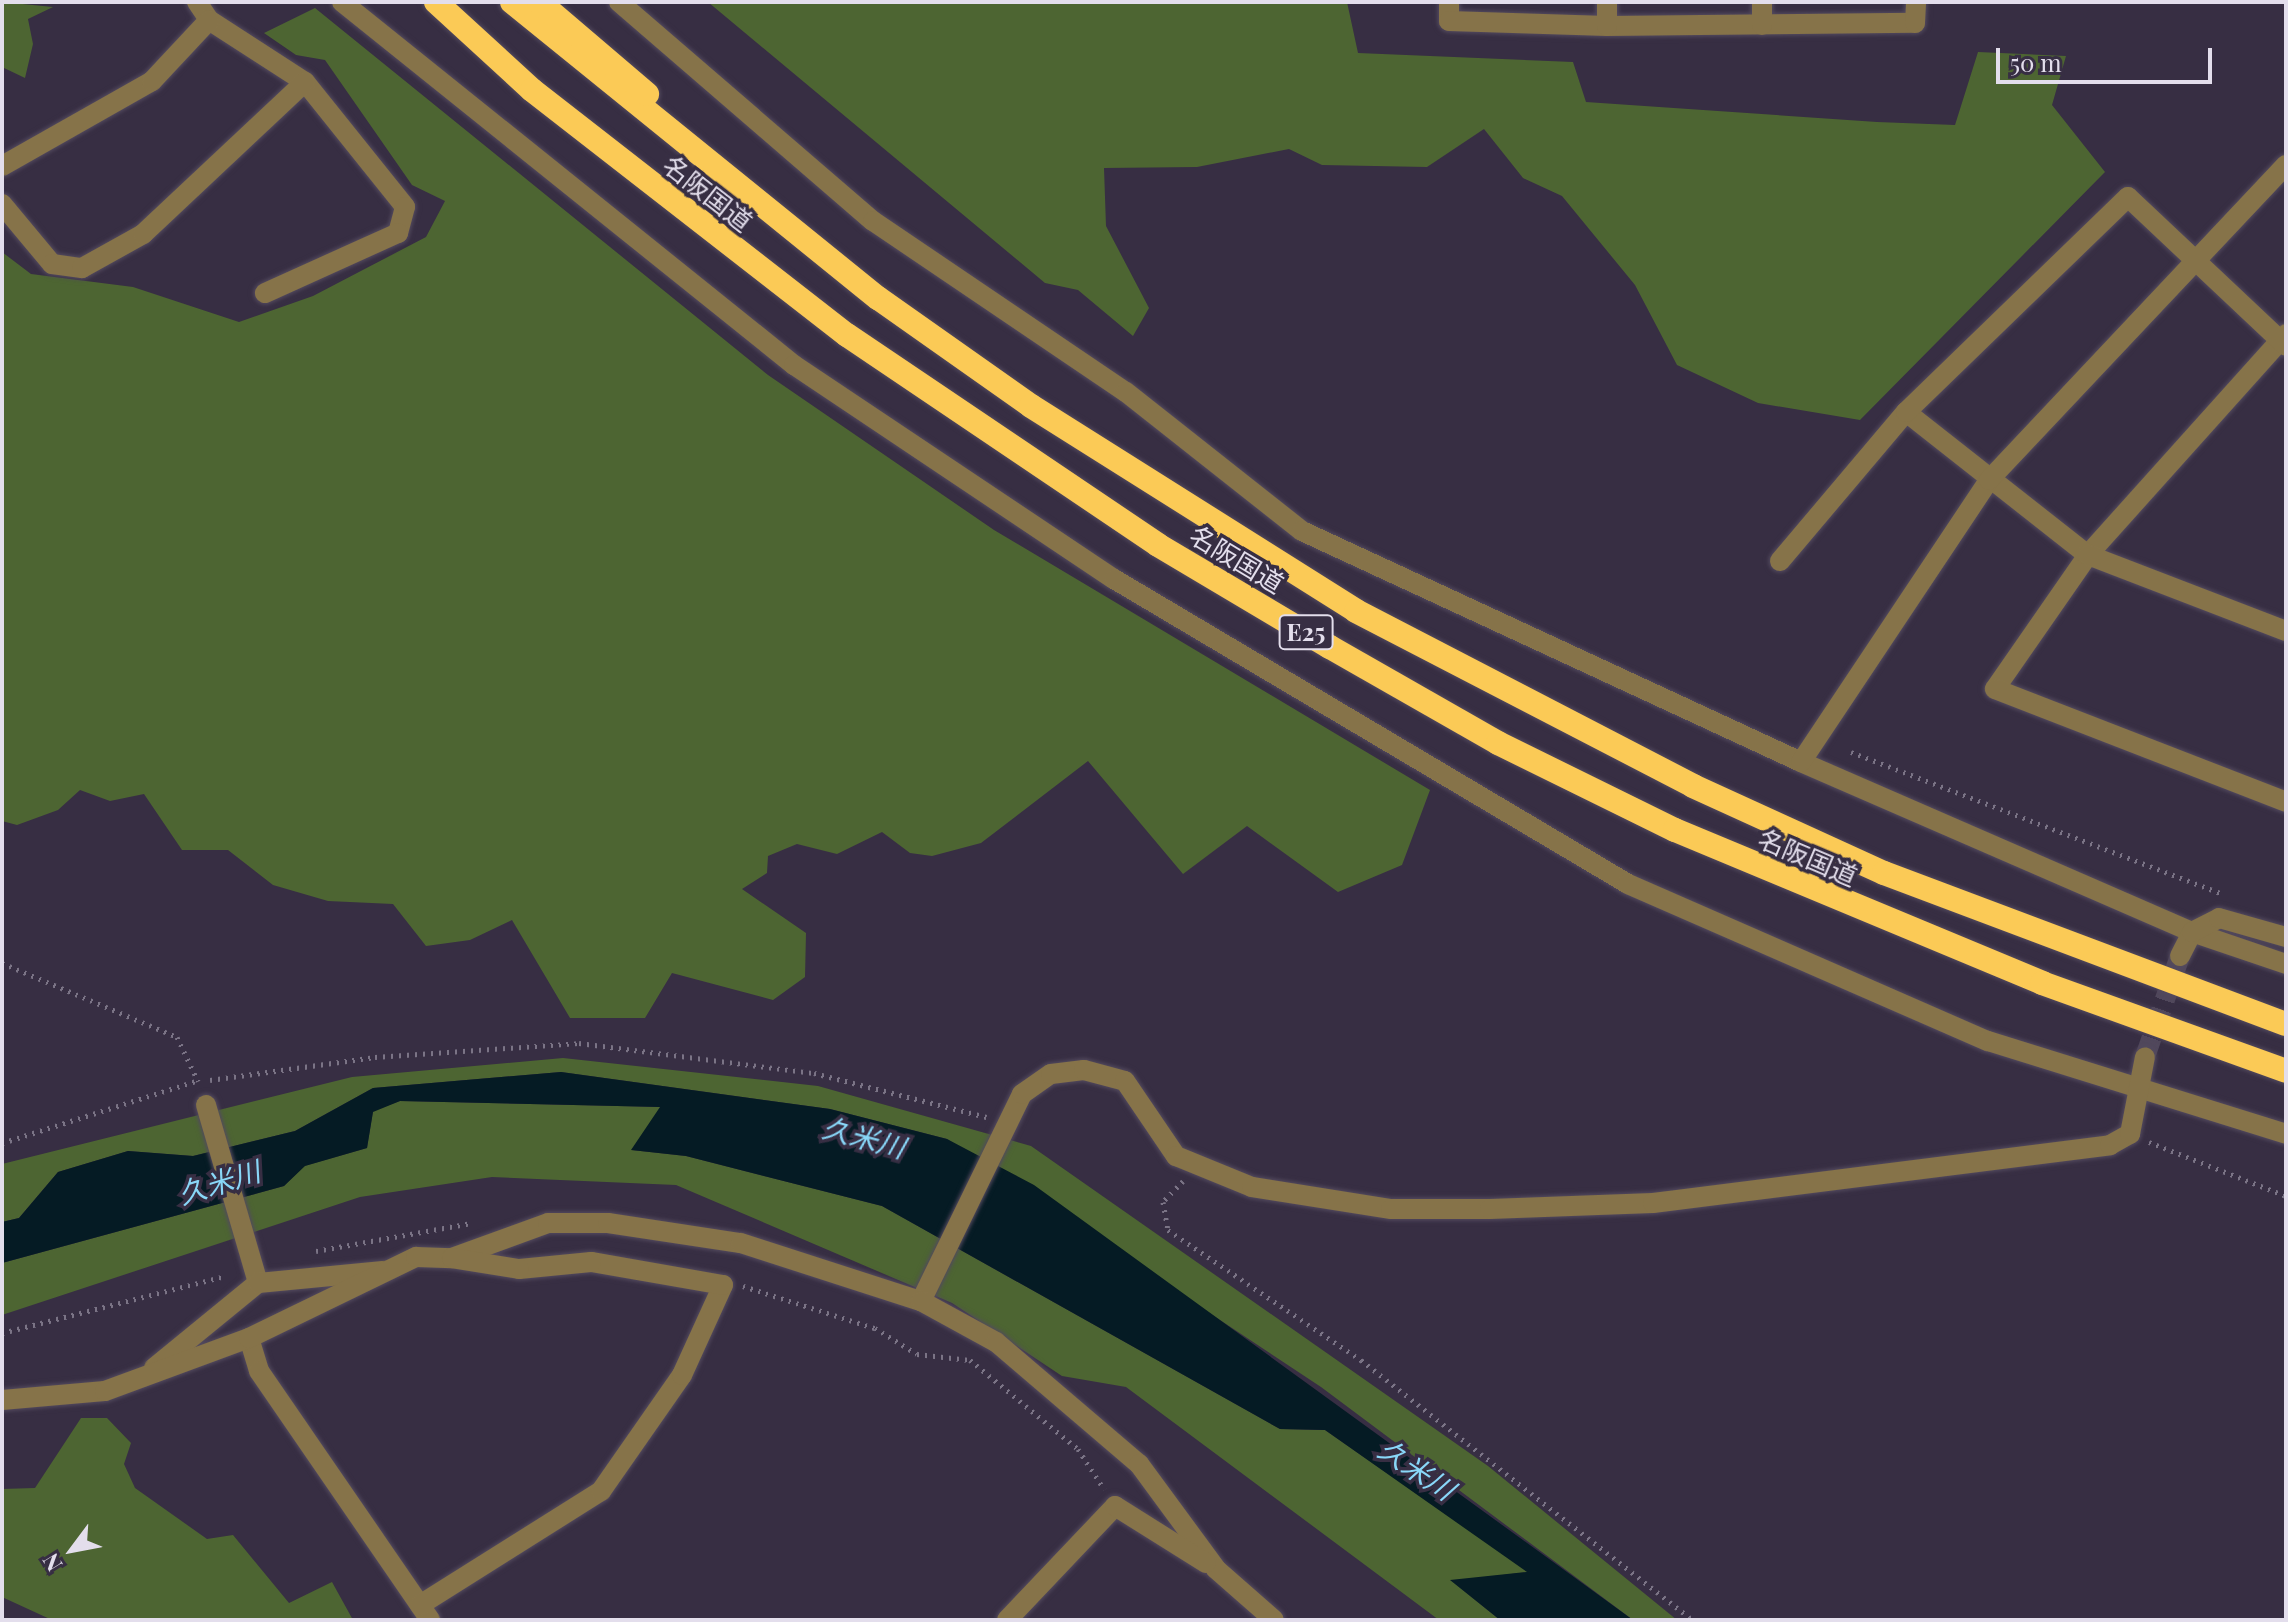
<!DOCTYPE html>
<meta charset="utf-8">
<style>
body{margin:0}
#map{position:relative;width:2288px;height:1622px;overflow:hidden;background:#372e43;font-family:"Playfair Display","Noto Sans JP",serif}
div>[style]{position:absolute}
.green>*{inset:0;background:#4d6532}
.water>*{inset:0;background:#051b24}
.minor-tunnel>*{height:20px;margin-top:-10px;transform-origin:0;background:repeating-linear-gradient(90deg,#51485c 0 20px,transparent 0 30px)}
.path>*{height:5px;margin-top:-2.5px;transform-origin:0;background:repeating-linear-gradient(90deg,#7b7486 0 2px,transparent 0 8px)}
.roads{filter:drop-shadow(0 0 2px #534a5e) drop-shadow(0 0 2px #534a5e)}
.minor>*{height:20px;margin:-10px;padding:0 10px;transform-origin:10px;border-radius:10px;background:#867349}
.highway>*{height:24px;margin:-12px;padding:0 12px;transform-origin:12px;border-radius:12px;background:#fbca56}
span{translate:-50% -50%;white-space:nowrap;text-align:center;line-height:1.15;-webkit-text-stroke:7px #372e43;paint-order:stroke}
.shield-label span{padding:2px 6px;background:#372e43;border:2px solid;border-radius:6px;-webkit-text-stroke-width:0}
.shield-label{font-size:24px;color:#e3deec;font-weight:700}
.street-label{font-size:26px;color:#e3deec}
.water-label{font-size:28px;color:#89d7f8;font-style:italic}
.frame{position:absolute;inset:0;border:4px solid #e3deec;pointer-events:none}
.north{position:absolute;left:32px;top:1510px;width:80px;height:80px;-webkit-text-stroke:6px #372e43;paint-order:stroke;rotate:238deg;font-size:22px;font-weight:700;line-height:32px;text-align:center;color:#e3deec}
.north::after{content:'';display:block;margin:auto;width:28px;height:36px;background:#e3deec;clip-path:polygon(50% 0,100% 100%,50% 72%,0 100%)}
.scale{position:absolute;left:1996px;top:48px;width:216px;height:36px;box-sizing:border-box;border:4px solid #e3deec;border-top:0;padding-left:10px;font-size:24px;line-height:28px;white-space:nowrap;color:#e3deec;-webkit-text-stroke:6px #372e43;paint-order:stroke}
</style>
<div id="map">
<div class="green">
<i style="clip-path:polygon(2px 2px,53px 7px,28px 19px,33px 44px,25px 78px,2px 67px)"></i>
<i style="clip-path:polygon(708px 2px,1347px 2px,1358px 53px,1573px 62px,1586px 102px,1877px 122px,1955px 125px,1978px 52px,2066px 56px,2052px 105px,2105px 172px,1860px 420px,1758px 403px,1677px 365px,1635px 285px,1562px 196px,1523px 178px,1484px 129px,1427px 167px,1322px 165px,1289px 149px,1197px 167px,1104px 168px,1106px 226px,1149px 308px,1133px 336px,1078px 290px,1045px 283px)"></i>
<i style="clip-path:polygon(315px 8px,768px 375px,994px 530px,1430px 790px,1402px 865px,1338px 892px,1247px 826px,1183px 874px,1088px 761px,981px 843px,932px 856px,910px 853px,882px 832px,837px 854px,797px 844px,768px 856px,767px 873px,742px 889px,806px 933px,805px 977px,773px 1000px,672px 973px,645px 1018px,570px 1018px,512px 920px,470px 940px,426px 946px,393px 904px,328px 901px,273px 885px,228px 850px,182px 850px,144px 794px,110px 801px,80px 790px,58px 810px,17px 825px,2px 821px,2px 252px,31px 274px,133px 287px,239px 322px,313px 296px,426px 237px,445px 201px,412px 185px,325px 60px,296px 55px,264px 33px)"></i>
<i style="clip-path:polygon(563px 1058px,818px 1086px,1031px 1146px,1488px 1466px,1677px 1620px,1633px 1620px,1321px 1387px,947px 1139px,830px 1109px,561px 1072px,373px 1088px,295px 1131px,193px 1156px,128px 1151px,58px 1172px,19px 1218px,2px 1222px,2px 1164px,352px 1077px)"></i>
<i style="clip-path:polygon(400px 1101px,661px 1107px,632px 1150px,686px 1156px,882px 1206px,1280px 1429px,1325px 1430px,1529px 1572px,1452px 1581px,1500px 1620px,1439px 1620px,1126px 1387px,1062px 1376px,952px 1303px,676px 1185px,492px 1177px,360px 1197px,2px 1315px,2px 1263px,284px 1186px,304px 1166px,367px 1148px,373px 1111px)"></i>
<i style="clip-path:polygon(81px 1418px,107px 1418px,131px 1443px,124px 1464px,135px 1488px,207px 1539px,233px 1535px,289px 1603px,332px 1582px,353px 1620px,52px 1620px,2px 1597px,2px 1489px,35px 1488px)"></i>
</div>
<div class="water">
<i style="clip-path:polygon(561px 1072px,830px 1109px,947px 1139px,1034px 1185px,1633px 1620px,1500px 1620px,1450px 1580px,1527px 1572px,1325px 1430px,1280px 1429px,882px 1206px,686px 1156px,631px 1150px,660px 1107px,400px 1101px,373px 1112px,367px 1148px,305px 1166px,284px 1186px,2px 1263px,2px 1222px,19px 1218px,58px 1172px,128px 1151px,193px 1156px,295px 1131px,373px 1088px)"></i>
</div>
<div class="minor-tunnel">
<i style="left:2145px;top:1057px;width:107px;rotate:-70.9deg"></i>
</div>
<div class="path">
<i style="left:1851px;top:752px;width:395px;rotate:20.9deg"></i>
<i style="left:2px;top:963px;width:190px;rotate:22.9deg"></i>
<i style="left:177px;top:1037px;width:49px;rotate:64.5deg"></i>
<i style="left:210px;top:1080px;width:167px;rotate:-7.9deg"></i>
<i style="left:375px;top:1057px;width:204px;rotate:-3.9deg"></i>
<i style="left:579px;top:1043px;width:237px;rotate:7.3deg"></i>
<i style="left:814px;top:1073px;width:178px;rotate:14.3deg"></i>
<i style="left:2149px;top:1142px;width:147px;rotate:21.5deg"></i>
<i style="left:2px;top:1143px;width:204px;rotate:-17.7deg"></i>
<i style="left:1183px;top:1181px;width:29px;rotate:134deg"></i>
<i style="left:1163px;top:1202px;width:28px;rotate:80deg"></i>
<i style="left:1168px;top:1230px;width:233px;rotate:34deg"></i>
<i style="left:1361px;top:1360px;width:421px;rotate:38.1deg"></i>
<i style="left:316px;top:1251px;width:158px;rotate:-10.2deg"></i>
<i style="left:743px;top:1286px;width:139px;rotate:17.7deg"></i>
<i style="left:875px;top:1328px;width:49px;rotate:31.8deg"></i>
<i style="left:917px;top:1354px;width:53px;rotate:6.5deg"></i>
<i style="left:970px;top:1360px;width:140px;rotate:39.5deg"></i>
<i style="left:1078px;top:1449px;width:48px;rotate:57deg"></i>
<i style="left:2px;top:1333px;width:231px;rotate:-14.3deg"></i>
</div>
<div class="roads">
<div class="minor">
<i style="left:197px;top:2px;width:22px;rotate:56deg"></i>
<i style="left:209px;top:20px;width:114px;rotate:32.9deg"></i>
<i style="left:305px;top:82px;width:160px;rotate:51.3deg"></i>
<i style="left:405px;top:207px;width:27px;rotate:105deg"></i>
<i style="left:398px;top:233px;width:146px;rotate:155.7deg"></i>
<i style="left:342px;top:2px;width:580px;rotate:38.77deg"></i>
<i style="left:794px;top:365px;width:385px;rotate:33.8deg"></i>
<i style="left:1114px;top:579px;width:598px;rotate:30.68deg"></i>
<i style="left:1628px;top:884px;width:393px;rotate:23.6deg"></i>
<i style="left:1988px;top:1041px;width:312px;rotate:17.3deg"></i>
<i style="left:619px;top:2px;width:335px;rotate:40.8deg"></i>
<i style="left:873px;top:221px;width:305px;rotate:34.1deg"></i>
<i style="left:1126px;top:392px;width:224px;rotate:38.3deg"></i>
<i style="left:1302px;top:531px;width:550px;rotate:24.84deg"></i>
<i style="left:1801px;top:762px;width:426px;rotate:23.5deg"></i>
<i style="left:2192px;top:932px;width:99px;rotate:18.8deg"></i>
<i style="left:1449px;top:2px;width:19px;rotate:90deg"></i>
<i style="left:1449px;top:21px;width:158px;rotate:1.8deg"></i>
<i style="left:1607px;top:26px;width:308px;rotate:-0.6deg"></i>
<i style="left:1915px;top:23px;width:21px;rotate:-87deg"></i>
<i style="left:1762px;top:25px;width:23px;rotate:-90deg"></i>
<i style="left:1607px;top:26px;width:24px;rotate:-90deg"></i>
<i style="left:2px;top:166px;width:172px;rotate:-29.5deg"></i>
<i style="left:152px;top:81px;width:83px;rotate:-46.9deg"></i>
<i style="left:2px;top:204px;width:78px;rotate:50.2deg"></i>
<i style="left:52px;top:264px;width:30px;rotate:8deg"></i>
<i style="left:82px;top:268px;width:70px;rotate:-29.1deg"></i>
<i style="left:143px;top:234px;width:222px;rotate:-43.2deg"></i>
<i style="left:2286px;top:334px;width:297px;rotate:131.9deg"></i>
<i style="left:2088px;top:555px;width:163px;rotate:124.8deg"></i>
<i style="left:1995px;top:689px;width:312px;rotate:21.2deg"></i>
<i style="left:1906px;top:412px;width:231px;rotate:38.2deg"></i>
<i style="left:2088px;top:555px;width:212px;rotate:21deg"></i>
<i style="left:1780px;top:561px;width:195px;rotate:-49.8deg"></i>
<i style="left:1906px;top:412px;width:309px;rotate:-44.1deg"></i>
<i style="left:2128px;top:197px;width:217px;rotate:43.3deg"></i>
<i style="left:1801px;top:762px;width:339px;rotate:-56.3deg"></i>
<i style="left:1989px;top:480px;width:433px;rotate:-46.7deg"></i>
<i style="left:2180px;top:956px;width:27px;rotate:-63deg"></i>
<i style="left:2192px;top:932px;width:30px;rotate:-27deg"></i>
<i style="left:2219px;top:918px;width:70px;rotate:15.8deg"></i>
<i style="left:206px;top:1105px;width:185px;rotate:73.7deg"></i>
<i style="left:921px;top:1301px;width:230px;rotate:-64deg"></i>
<i style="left:1022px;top:1094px;width:35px;rotate:-35deg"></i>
<i style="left:1051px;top:1074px;width:33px;rotate:-7deg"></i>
<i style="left:1084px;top:1070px;width:42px;rotate:15deg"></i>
<i style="left:1125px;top:1081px;width:91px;rotate:55.8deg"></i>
<i style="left:1176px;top:1156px;width:82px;rotate:22.2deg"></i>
<i style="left:1252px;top:1187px;width:141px;rotate:9deg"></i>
<i style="left:1391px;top:1209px;width:99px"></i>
<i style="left:1490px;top:1209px;width:163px;rotate:-2.1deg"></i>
<i style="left:1653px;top:1203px;width:461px;rotate:-7.2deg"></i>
<i style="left:2110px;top:1145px;width:23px;rotate:-29deg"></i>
<i style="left:2130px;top:1134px;width:78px;rotate:-79deg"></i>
<i style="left:249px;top:1338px;width:34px;rotate:73deg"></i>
<i style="left:259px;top:1371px;width:302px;rotate:55.5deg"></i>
<i style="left:154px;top:1368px;width:134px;rotate:-39.3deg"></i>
<i style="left:258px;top:1283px;width:126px;rotate:-5.5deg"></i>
<i style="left:2px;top:1400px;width:103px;rotate:-5deg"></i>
<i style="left:105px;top:1391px;width:153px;rotate:-20.2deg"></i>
<i style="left:249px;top:1338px;width:186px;rotate:-25.9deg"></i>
<i style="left:416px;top:1257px;width:36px;rotate:2deg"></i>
<i style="left:452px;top:1258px;width:102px;rotate:-20deg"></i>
<i style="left:548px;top:1223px;width:60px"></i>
<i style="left:608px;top:1223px;width:134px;rotate:8.6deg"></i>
<i style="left:741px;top:1243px;width:189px;rotate:17.9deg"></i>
<i style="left:921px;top:1301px;width:85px;rotate:28.7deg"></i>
<i style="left:996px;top:1342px;width:188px;rotate:40.5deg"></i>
<i style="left:1139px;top:1464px;width:130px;rotate:53.7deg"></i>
<i style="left:1216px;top:1569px;width:77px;rotate:41.3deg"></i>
<i style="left:420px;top:1605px;width:214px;rotate:-32.2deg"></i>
<i style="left:601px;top:1491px;width:141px;rotate:-55.1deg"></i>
<i style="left:682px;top:1375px;width:99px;rotate:-65.5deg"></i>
<i style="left:723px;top:1285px;width:134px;rotate:-170.1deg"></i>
<i style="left:591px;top:1262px;width:72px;rotate:174.4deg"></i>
<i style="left:519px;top:1269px;width:68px;rotate:-170.7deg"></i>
<i style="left:1007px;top:1620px;width:157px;rotate:-46.5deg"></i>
<i style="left:1115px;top:1506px;width:107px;rotate:32.1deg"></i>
</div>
<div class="highway">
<i style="left:436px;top:2px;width:130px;rotate:42.5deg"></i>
<i style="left:532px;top:90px;width:399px;rotate:37.9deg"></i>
<i style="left:847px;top:335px;width:375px;rotate:34deg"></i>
<i style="left:1158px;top:545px;width:200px;rotate:30.7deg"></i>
<i style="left:1330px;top:647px;width:193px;rotate:29.7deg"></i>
<i style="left:1498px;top:743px;width:197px;rotate:26.2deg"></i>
<i style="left:1675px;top:830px;width:398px;rotate:22.6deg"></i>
<i style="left:2042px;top:983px;width:259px;rotate:19.8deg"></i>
<i style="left:512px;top:2px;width:471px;rotate:39deg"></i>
<i style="left:878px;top:298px;width:187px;rotate:35.2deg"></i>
<i style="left:1031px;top:406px;width:384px;rotate:32.2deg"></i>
<i style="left:1356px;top:611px;width:380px;rotate:27.4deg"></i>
<i style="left:1693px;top:786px;width:210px;rotate:24.5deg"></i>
<i style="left:1884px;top:873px;width:429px;rotate:20.6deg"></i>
<i style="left:539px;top:2px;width:142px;rotate:40.4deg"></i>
</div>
</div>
<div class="shield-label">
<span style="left:1306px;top:632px">E25</span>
</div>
<div class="street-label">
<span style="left:708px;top:193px;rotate:38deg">名阪国道</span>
<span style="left:1237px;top:559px;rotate:31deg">名阪国道</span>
<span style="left:1808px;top:857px;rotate:23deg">名阪国道</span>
</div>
<div class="water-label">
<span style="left:864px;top:1137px;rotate:15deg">久米川</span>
<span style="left:219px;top:1182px;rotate:-17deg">久米川</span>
<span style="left:1417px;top:1469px;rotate:34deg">久米川</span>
</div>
<div class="frame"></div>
<div class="north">N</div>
<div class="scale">50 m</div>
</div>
